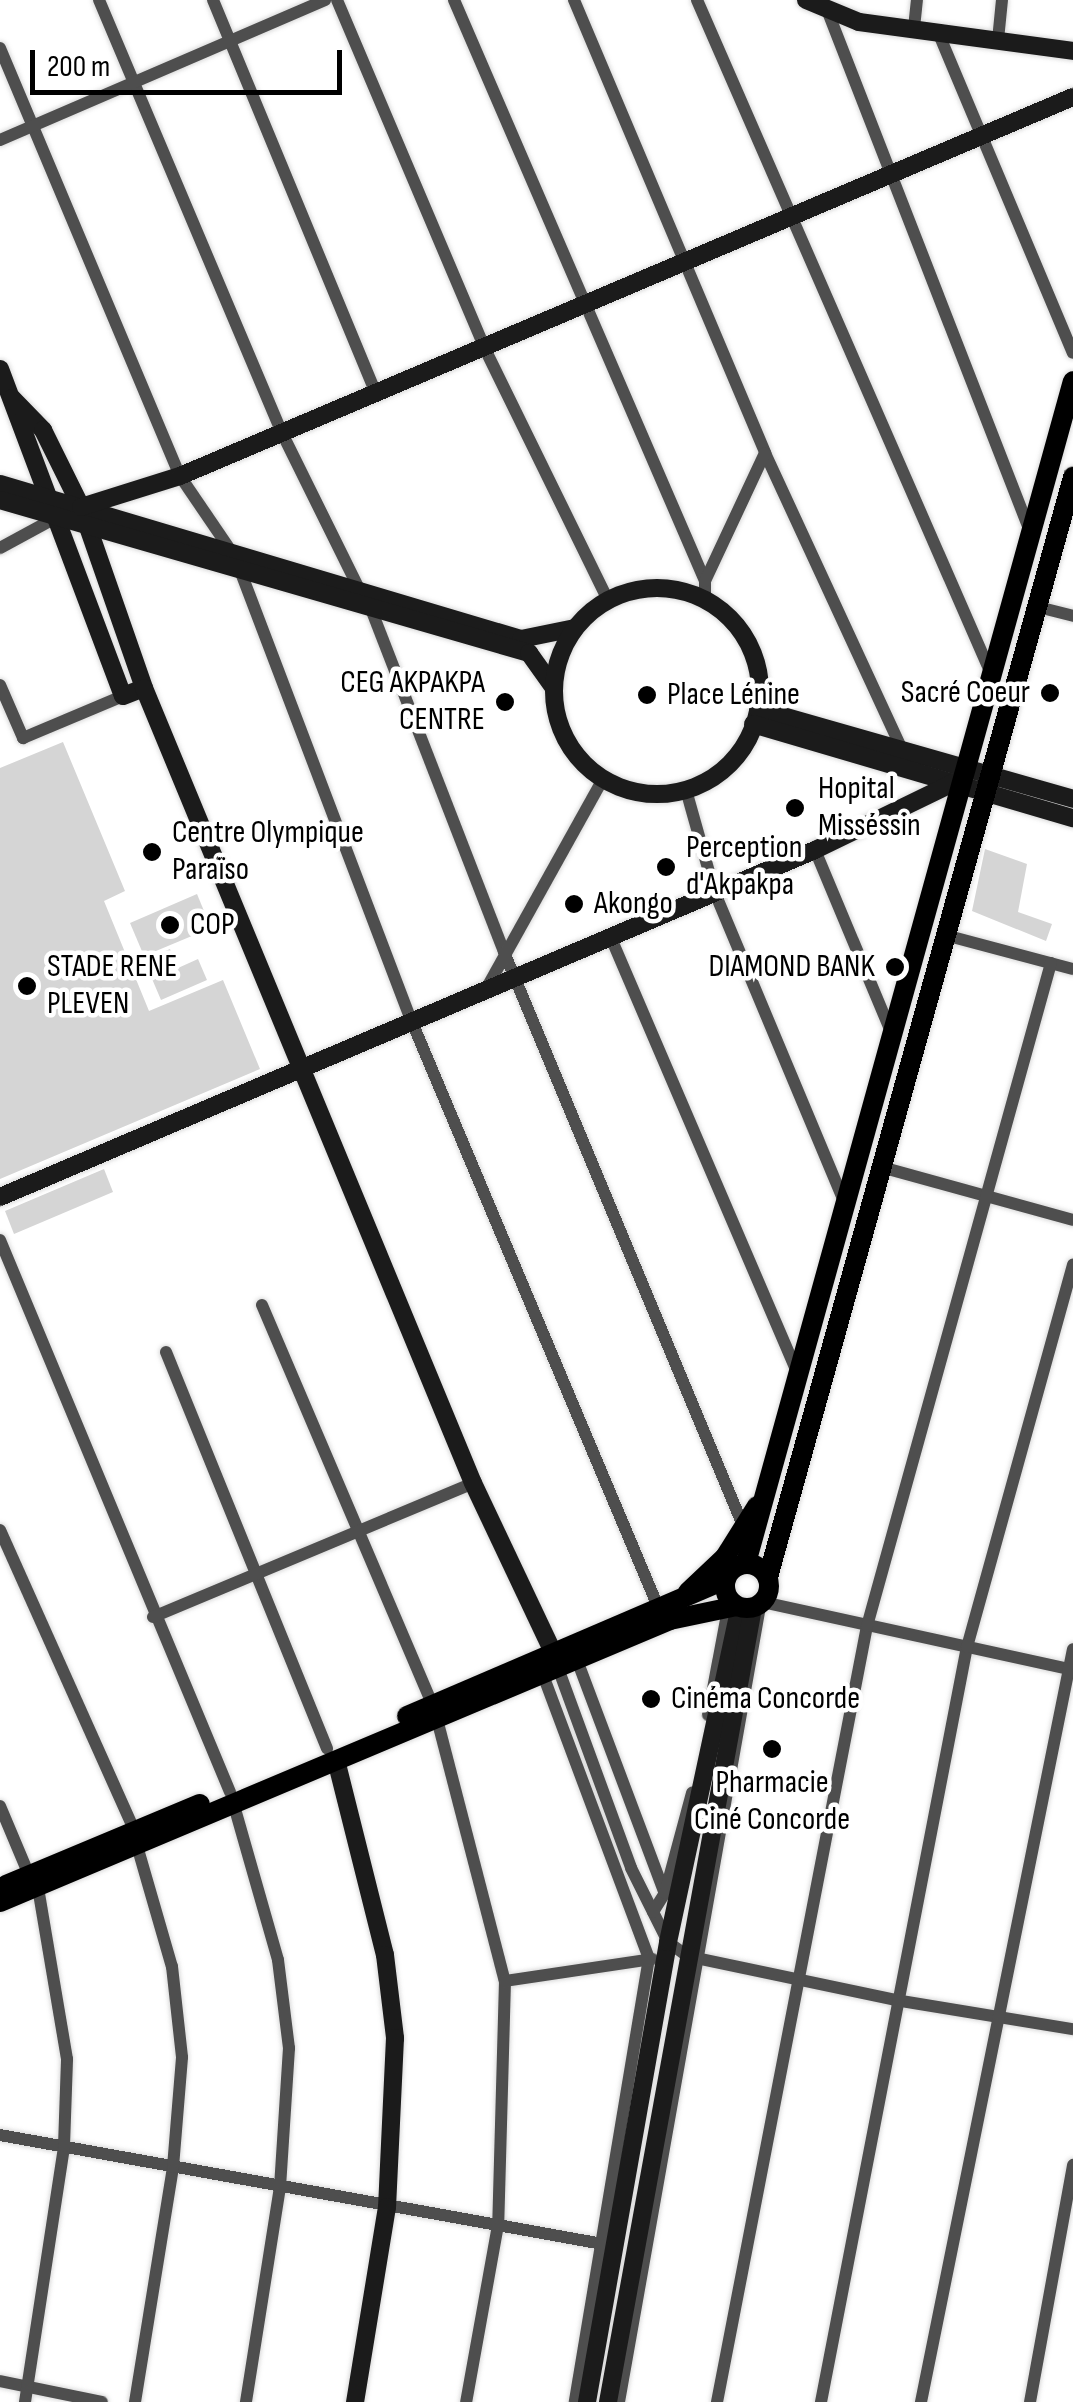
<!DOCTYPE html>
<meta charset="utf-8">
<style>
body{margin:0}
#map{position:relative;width:1073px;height:2402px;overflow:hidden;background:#fff;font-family:"Sofia Sans Condensed",sans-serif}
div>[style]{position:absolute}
.green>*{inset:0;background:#d5d5d5}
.roads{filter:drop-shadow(0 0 2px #dbdbdb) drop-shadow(0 0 2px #dbdbdb)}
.street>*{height:12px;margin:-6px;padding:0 6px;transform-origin:6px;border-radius:6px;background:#4e4e4e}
.secondary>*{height:18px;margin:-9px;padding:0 9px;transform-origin:9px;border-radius:9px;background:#1b1b1b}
.secondary>.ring{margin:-9px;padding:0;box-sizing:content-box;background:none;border:18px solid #1b1b1b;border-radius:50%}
.primary>*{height:20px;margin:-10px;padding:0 10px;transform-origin:10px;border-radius:10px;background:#000}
.primary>.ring{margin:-10px;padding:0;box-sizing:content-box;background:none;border:20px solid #000;border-radius:50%}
.dots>*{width:28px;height:28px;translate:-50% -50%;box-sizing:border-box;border:5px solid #fff;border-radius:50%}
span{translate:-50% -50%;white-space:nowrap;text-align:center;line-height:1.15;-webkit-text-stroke:9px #fff;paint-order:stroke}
.poi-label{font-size:32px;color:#000}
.right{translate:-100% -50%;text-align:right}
.left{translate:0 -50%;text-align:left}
.scale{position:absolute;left:30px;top:50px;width:312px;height:45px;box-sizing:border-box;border:5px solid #000;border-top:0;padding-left:12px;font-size:30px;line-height:35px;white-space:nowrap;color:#000;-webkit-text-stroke:8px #fff;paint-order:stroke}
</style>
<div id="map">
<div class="green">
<i style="clip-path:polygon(63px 742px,125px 891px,104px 901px,149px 1011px,223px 980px,260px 1069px,0 1179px,0 768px)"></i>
<i style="clip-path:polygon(985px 849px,1027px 864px,1018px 912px,1052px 924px,1046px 941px,972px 911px)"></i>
<i style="clip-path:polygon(197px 894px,211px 928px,144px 956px,130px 923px)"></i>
<i style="clip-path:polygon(170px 949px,178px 968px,198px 959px,207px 980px,161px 1000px,144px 960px)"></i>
<i style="clip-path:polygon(104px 1169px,113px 1192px,14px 1234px,5px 1211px)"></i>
</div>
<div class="roads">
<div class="street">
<i style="left:99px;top:0;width:470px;rotate:67.1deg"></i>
<i style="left:282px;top:433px;width:174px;rotate:63.7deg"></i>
<i style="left:213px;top:0;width:425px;rotate:67.5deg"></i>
<i style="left:337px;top:0;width:377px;rotate:67deg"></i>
<i style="left:484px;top:347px;width:282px;rotate:63.9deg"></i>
<i style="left:454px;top:0;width:633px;rotate:66.63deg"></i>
<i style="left:574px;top:0;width:492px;rotate:67.1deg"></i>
<i style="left:765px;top:453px;width:325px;rotate:65.2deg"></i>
<i style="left:697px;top:0;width:738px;rotate:66.42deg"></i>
<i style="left:826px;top:7px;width:565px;rotate:68.74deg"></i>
<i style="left:914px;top:28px;width:28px;rotate:-84deg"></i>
<i style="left:938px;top:32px;width:348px;rotate:67.2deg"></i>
<i style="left:998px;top:40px;width:40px;rotate:-84.3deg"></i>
<i style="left:0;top:48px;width:464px;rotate:67.2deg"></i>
<i style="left:180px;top:476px;width:91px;rotate:55.8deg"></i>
<i style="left:0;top:140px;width:354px;rotate:-23.3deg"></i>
<i style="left:0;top:548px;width:65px;rotate:-28.5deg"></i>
<i style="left:240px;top:570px;width:484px;rotate:69.2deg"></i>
<i style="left:412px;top:1022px;width:637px;rotate:67.18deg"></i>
<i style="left:705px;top:599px;width:18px;rotate:-90deg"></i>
<i style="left:705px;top:581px;width:141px;rotate:-64.9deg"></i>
<i style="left:1038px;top:607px;width:36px;rotate:14deg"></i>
<i style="left:371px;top:609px;width:368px;rotate:68.8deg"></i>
<i style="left:504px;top:952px;width:624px;rotate:67.38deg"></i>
<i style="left:0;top:685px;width:58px;rotate:66.5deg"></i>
<i style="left:23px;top:738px;width:108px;rotate:-22.8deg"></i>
<i style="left:686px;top:790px;width:107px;rotate:74.3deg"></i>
<i style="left:715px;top:893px;width:335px;rotate:67.3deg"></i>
<i style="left:815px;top:850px;width:197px;rotate:67.3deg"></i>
<i style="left:945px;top:935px;width:132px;rotate:14.9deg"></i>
<i style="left:611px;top:938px;width:472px;rotate:66.8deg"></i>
<i style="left:485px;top:991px;width:243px;rotate:-60.9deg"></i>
<i style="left:881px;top:1167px;width:199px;rotate:15.4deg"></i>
<i style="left:0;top:1240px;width:598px;rotate:67.38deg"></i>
<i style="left:262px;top:1305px;width:436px;rotate:66.9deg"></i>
<i style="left:166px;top:1352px;width:428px;rotate:67.9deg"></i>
<i style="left:0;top:1530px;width:328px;rotate:65.9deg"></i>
<i style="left:762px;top:1602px;width:318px;rotate:12.3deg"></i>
<i style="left:153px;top:1617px;width:347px;rotate:-22.7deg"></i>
<i style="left:577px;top:1660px;width:248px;rotate:69.4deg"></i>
<i style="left:558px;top:1668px;width:213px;rotate:69.9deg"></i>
<i style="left:631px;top:1868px;width:83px;rotate:63.4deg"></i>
<i style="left:668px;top:1942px;width:24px;rotate:36deg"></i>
<i style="left:687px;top:1956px;width:213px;rotate:11.9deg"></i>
<i style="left:895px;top:2000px;width:180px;rotate:9.3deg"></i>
<i style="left:543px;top:1675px;width:302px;rotate:69.5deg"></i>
<i style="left:649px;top:1958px;width:450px;rotate:99.5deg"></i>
<i style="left:708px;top:1715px;width:113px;rotate:-79.3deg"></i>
<i style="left:437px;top:1719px;width:271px;rotate:75.5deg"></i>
<i style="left:505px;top:1981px;width:244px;rotate:91.6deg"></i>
<i style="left:498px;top:2225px;width:180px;rotate:100.2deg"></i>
<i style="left:233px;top:1802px;width:164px;rotate:74.1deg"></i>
<i style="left:278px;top:1960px;width:89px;rotate:82.9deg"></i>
<i style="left:289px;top:2048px;width:139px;rotate:93.7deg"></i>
<i style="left:280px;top:2187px;width:218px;rotate:99deg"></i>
<i style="left:0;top:1806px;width:75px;rotate:67.2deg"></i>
<i style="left:653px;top:1912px;width:22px;rotate:-58deg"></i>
<i style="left:665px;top:1893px;width:104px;rotate:-74.9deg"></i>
<i style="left:505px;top:1981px;width:149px;rotate:-8.5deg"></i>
<i style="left:0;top:2135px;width:613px;rotate:10.25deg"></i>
<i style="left:0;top:2381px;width:104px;rotate:11.6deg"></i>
<i style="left:25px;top:2402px;width:259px;rotate:-81.3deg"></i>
<i style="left:64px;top:2146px;width:87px;rotate:-88deg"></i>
<i style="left:67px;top:2059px;width:174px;rotate:-99.6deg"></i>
<i style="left:135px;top:2402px;width:238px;rotate:-80.8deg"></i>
<i style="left:173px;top:2167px;width:110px;rotate:-85.3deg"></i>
<i style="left:182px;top:2057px;width:91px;rotate:-96.3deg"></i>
<i style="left:172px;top:1967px;width:126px;rotate:-106.1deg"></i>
<i style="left:619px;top:2402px;width:802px;rotate:-79.95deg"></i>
<i style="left:717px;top:2402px;width:790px;rotate:-79.06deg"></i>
<i style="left:867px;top:1626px;width:688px;rotate:-74.49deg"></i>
<i style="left:821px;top:2402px;width:769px;rotate:-79.06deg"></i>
<i style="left:967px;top:1647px;width:397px;rotate:-74.5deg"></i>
<i style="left:921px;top:2402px;width:768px;rotate:-78.59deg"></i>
<i style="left:1030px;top:2402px;width:241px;rotate:-79.7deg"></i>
</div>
<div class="secondary">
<i style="left:806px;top:0;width:57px;rotate:22.5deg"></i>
<i style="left:859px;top:22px;width:216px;rotate:7.7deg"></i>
<i style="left:0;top:369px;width:349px;rotate:69.4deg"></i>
<i style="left:123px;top:696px;width:22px;rotate:-21deg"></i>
<i style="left:12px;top:398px;width:45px;rotate:45.9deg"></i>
<i style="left:43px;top:430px;width:86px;rotate:63.7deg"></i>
<i style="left:81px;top:507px;width:192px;rotate:70.8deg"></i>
<i style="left:144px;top:688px;width:860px;rotate:67.52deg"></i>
<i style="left:473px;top:1483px;width:187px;rotate:64.7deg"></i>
<i style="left:0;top:484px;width:544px;rotate:16.57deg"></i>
<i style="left:521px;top:639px;width:55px;rotate:-11.5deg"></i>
<i style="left:0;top:500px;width:551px;rotate:16.13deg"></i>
<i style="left:529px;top:653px;width:43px;rotate:54.5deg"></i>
<i style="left:81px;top:507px;width:104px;rotate:-17.4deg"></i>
<i style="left:180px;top:476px;width:970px;rotate:-23deg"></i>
<i class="ring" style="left:554px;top:588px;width:188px;height:188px"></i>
<i style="left:758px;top:709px;width:328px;rotate:15.9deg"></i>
<i style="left:753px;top:724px;width:334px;rotate:16.4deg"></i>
<i style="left:0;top:1197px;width:886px;rotate:-23.06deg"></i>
<i style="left:815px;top:850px;width:156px;rotate:-25.9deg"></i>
<i style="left:336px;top:1760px;width:201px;rotate:75.9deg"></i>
<i style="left:385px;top:1955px;width:84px;rotate:83.1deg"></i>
<i style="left:395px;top:2038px;width:169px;rotate:92.7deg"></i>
<i style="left:387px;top:2207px;width:198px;rotate:99.3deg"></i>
<i style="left:587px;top:2402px;width:467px;rotate:-80deg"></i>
<i style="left:668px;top:1942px;width:343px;rotate:-77.9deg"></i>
<i style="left:608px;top:2402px;width:807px;rotate:-79.65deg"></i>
</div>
<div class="primary">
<i style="left:746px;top:1563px;width:1226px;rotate:-74.54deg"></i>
<i class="ring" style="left:725px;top:1564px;width:24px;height:24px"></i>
<i style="left:768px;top:1577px;width:1142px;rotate:-74.5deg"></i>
<i style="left:688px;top:1592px;width:51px;rotate:-43.4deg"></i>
<i style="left:725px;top:1557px;width:60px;rotate:-57.9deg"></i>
<i style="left:407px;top:1716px;width:346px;rotate:-23.2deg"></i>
<i style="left:6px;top:1885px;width:210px;rotate:-22.7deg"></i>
<i style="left:0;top:1902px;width:727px;rotate:-22.83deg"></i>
<i style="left:670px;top:1620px;width:68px;rotate:-11.8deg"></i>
</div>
</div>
<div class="dots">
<i style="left:1050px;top:693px;background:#000"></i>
<i style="left:647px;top:695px;background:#000"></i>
<i style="left:505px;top:702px;background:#000"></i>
<i style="left:795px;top:808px;background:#000"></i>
<i style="left:152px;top:852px;background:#000"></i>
<i style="left:666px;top:867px;background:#000"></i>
<i style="left:574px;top:904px;background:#000"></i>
<i style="left:170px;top:925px;background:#000"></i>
<i style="left:895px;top:967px;background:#000"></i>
<i style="left:27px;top:986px;background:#000"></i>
<i style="left:651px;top:1699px;background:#000"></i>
<i style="left:772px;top:1749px;background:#000"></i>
</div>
<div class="poi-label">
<span class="right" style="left:485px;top:702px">CEG AKPAKPA<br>CENTRE</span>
<span class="right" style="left:1030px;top:693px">Sacré Coeur</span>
<span class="left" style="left:667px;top:695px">Place Lénine</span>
<span class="left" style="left:818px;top:808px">Hopital<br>Misséssin</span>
<span class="left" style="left:172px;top:852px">Centre Olympique<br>Paraïso</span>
<span class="left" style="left:686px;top:867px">Perception<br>d'Akpakpa</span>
<span class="left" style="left:594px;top:904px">Akongo</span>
<span class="left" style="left:190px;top:925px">COP</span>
<span class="right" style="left:875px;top:967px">DIAMOND BANK</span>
<span class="left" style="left:47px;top:986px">STADE RENE<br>PLEVEN</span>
<span class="left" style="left:671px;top:1699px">Cinéma Concorde</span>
<span style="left:772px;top:1802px">Pharmacie<br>Ciné Concorde</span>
</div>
<div class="scale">200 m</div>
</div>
